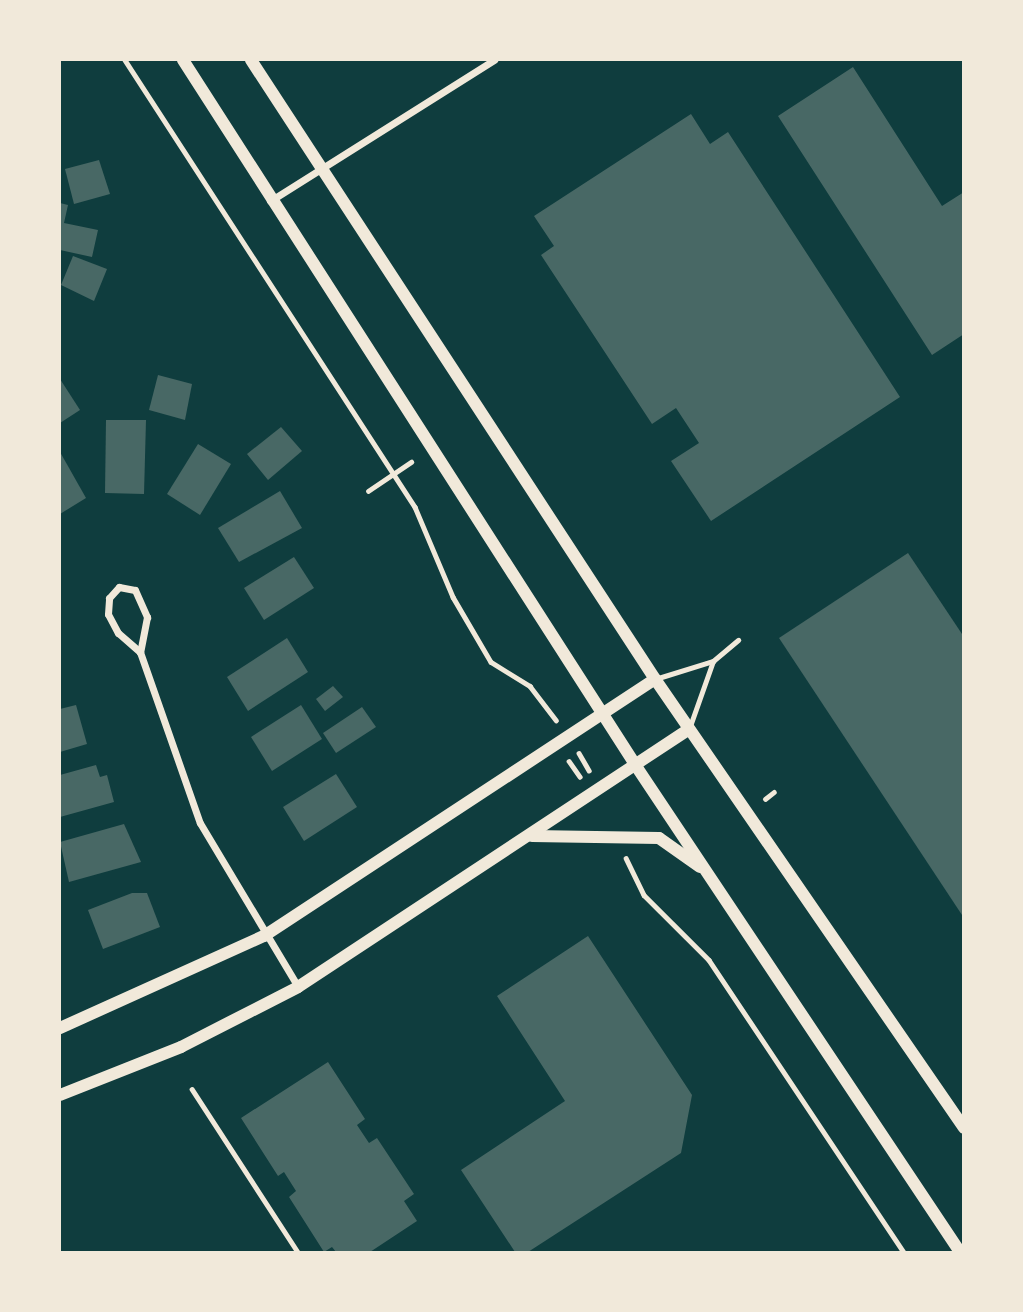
<!DOCTYPE html>
<style>
body{margin:0}
#map{position:relative;width:1023px;height:1312px;overflow:hidden;background:#0f3d3e;font-family:"Exo 2",sans-serif}
div>[style]{position:absolute}
.building>*{inset:0;background:#486865}
.path>*{height:4.5px;margin:-2.25px;padding:0 2.25px;transform-origin:2.25px;border-radius:2.25px;background:#f1e9da}
.service>*{height:5px;margin:-2.5px;padding:0 2.5px;transform-origin:2.5px;border-radius:2.5px;background:#f1e9da}
.minor>*{height:7px;margin:-3.5px;padding:0 3.5px;transform-origin:3.5px;border-radius:3.5px;background:#f1e9da}
.tertiary>*{height:12px;margin:-6px;padding:0 6px;transform-origin:6px;border-radius:6px;background:#f1e9da}
span{translate:-50% -50%;white-space:nowrap;text-align:center;line-height:1.15;-webkit-text-stroke:6px #f1e9da;paint-order:stroke}
.frame{position:absolute;inset:0;border:61px solid #f1e9da;pointer-events:none}
</style>
<div id="map">
<div class="building">
<i style="clip-path:polygon(853px 67px,942px 206px,964px 192px,964px 334px,932px 355px,778px 116px)"></i>
<i style="clip-path:polygon(691px 114px,710px 144px,728px 132px,900px 397px,711px 521px,671px 461px,699px 443px,676px 408px,652px 424px,541px 255px,554px 246px,534px 216px)"></i>
<i style="clip-path:polygon(99px 160px,110px 194px,74px 204px,65px 169px)"></i>
<i style="clip-path:polygon(60px 203px,68px 205px,64px 223px,98px 230px,92px 257px,60px 250px)"></i>
<i style="clip-path:polygon(73px 256px,107px 269px,94px 301px,61px 285px)"></i>
<i style="clip-path:polygon(158px 375px,192px 384px,185px 420px,149px 410px)"></i>
<i style="clip-path:polygon(60px 379px,80px 410px,60px 423px)"></i>
<i style="clip-path:polygon(106px 420px,146px 420px,144px 494px,105px 493px)"></i>
<i style="clip-path:polygon(281px 427px,302px 451px,268px 480px,247px 454px)"></i>
<i style="clip-path:polygon(198px 444px,231px 464px,200px 515px,167px 494px)"></i>
<i style="clip-path:polygon(60px 452px,86px 498px,60px 514px)"></i>
<i style="clip-path:polygon(280px 491px,302px 528px,239px 562px,218px 528px)"></i>
<i style="clip-path:polygon(908px 553px,964px 637px,964px 918px,779px 638px)"></i>
<i style="clip-path:polygon(294px 557px,314px 588px,264px 620px,244px 588px)"></i>
<i style="clip-path:polygon(287px 638px,308px 672px,248px 711px,227px 677px)"></i>
<i style="clip-path:polygon(333px 686px,343px 697px,325px 711px,316px 699px)"></i>
<i style="clip-path:polygon(76px 705px,87px 744px,60px 752px,60px 709px)"></i>
<i style="clip-path:polygon(301px 705px,322px 739px,272px 771px,251px 737px)"></i>
<i style="clip-path:polygon(362px 707px,376px 727px,336px 753px,323px 733px)"></i>
<i style="clip-path:polygon(96px 765px,100px 777px,107px 775px,114px 802px,60px 817px,60px 775px)"></i>
<i style="clip-path:polygon(336px 774px,357px 807px,304px 841px,283px 807px)"></i>
<i style="clip-path:polygon(124px 824px,141px 862px,69px 882px,60px 842px)"></i>
<i style="clip-path:polygon(132px 893px,147px 893px,160px 927px,103px 949px,88px 910px)"></i>
<i style="clip-path:polygon(588px 936px,692px 1095px,681px 1153px,528px 1252px,515px 1252px,461px 1170px,565px 1101px,497px 996px)"></i>
<i style="clip-path:polygon(328px 1062px,365px 1119px,357px 1125px,369px 1143px,377px 1138px,414px 1194px,404px 1201px,417px 1221px,370px 1252px,336px 1252px,332px 1247px,324px 1252px,289px 1197px,296px 1191px,284px 1172px,278px 1176px,241px 1118px)"></i>
</div>
<div class="path">
<i style="left:125px;top:60px;width:533px;rotate:57.03deg"></i>
<i style="left:415px;top:507px;width:98px;rotate:67.1deg"></i>
<i style="left:453px;top:597px;width:75px;rotate:59.7deg"></i>
<i style="left:491px;top:662px;width:46px;rotate:31.6deg"></i>
<i style="left:530px;top:686px;width:43px;rotate:52.6deg"></i>
<i style="left:368px;top:491px;width:52px;rotate:-34deg"></i>
<i style="left:579px;top:753px;width:20px;rotate:60deg"></i>
<i style="left:569px;top:761px;width:19px;rotate:55deg"></i>
<i style="left:765px;top:799px;width:11px;rotate:-38deg"></i>
<i style="left:626px;top:858px;width:41px;rotate:64.1deg"></i>
<i style="left:644px;top:895px;width:92px;rotate:45deg"></i>
<i style="left:709px;top:960px;width:351px;rotate:56.3deg"></i>
<i style="left:192px;top:1089px;width:194px;rotate:57deg"></i>
</div>
<div class="service">
<i style="left:713px;top:661px;width:33px;rotate:-40deg"></i>
<i style="left:655px;top:679px;width:61px;rotate:-17.2deg"></i>
<i style="left:713px;top:661px;width:69px;rotate:109.5deg"></i>
</div>
<div class="minor">
<i style="left:270px;top:201px;width:265px;rotate:-32.2deg"></i>
<i style="left:140px;top:652px;width:29px;rotate:-139deg"></i>
<i style="left:118px;top:633px;width:21px;rotate:-118deg"></i>
<i style="left:108px;top:614px;width:16px;rotate:-86deg"></i>
<i style="left:109px;top:598px;width:15px;rotate:-48deg"></i>
<i style="left:119px;top:587px;width:16px;rotate:11deg"></i>
<i style="left:135px;top:590px;width:30px;rotate:66deg"></i>
<i style="left:147px;top:617px;width:36px;rotate:101deg"></i>
<i style="left:140px;top:652px;width:181px;rotate:70.7deg"></i>
<i style="left:200px;top:823px;width:191px;rotate:59.1deg"></i>
</div>
<div class="tertiary">
<i style="left:183px;top:60px;width:839px;rotate:57.31deg"></i>
<i style="left:636px;top:766px;width:584px;rotate:56.31deg"></i>
<i style="left:251px;top:60px;width:739px;rotate:56.87deg"></i>
<i style="left:655px;top:679px;width:545px;rotate:55.46deg"></i>
<i style="left:532px;top:836px;width:127px;rotate:0.9deg"></i>
<i style="left:659px;top:838px;width:50px;rotate:35.3deg"></i>
<i style="left:60px;top:1028px;width:224px;rotate:-24.3deg"></i>
<i style="left:264px;top:936px;width:468px;rotate:-33.3deg"></i>
<i style="left:60px;top:1095px;width:130px;rotate:-21.6deg"></i>
<i style="left:181px;top:1047px;width:131px;rotate:-27.1deg"></i>
<i style="left:298px;top:987px;width:468px;rotate:-33.4deg"></i>
</div>
<div class="frame"></div>
</div>
